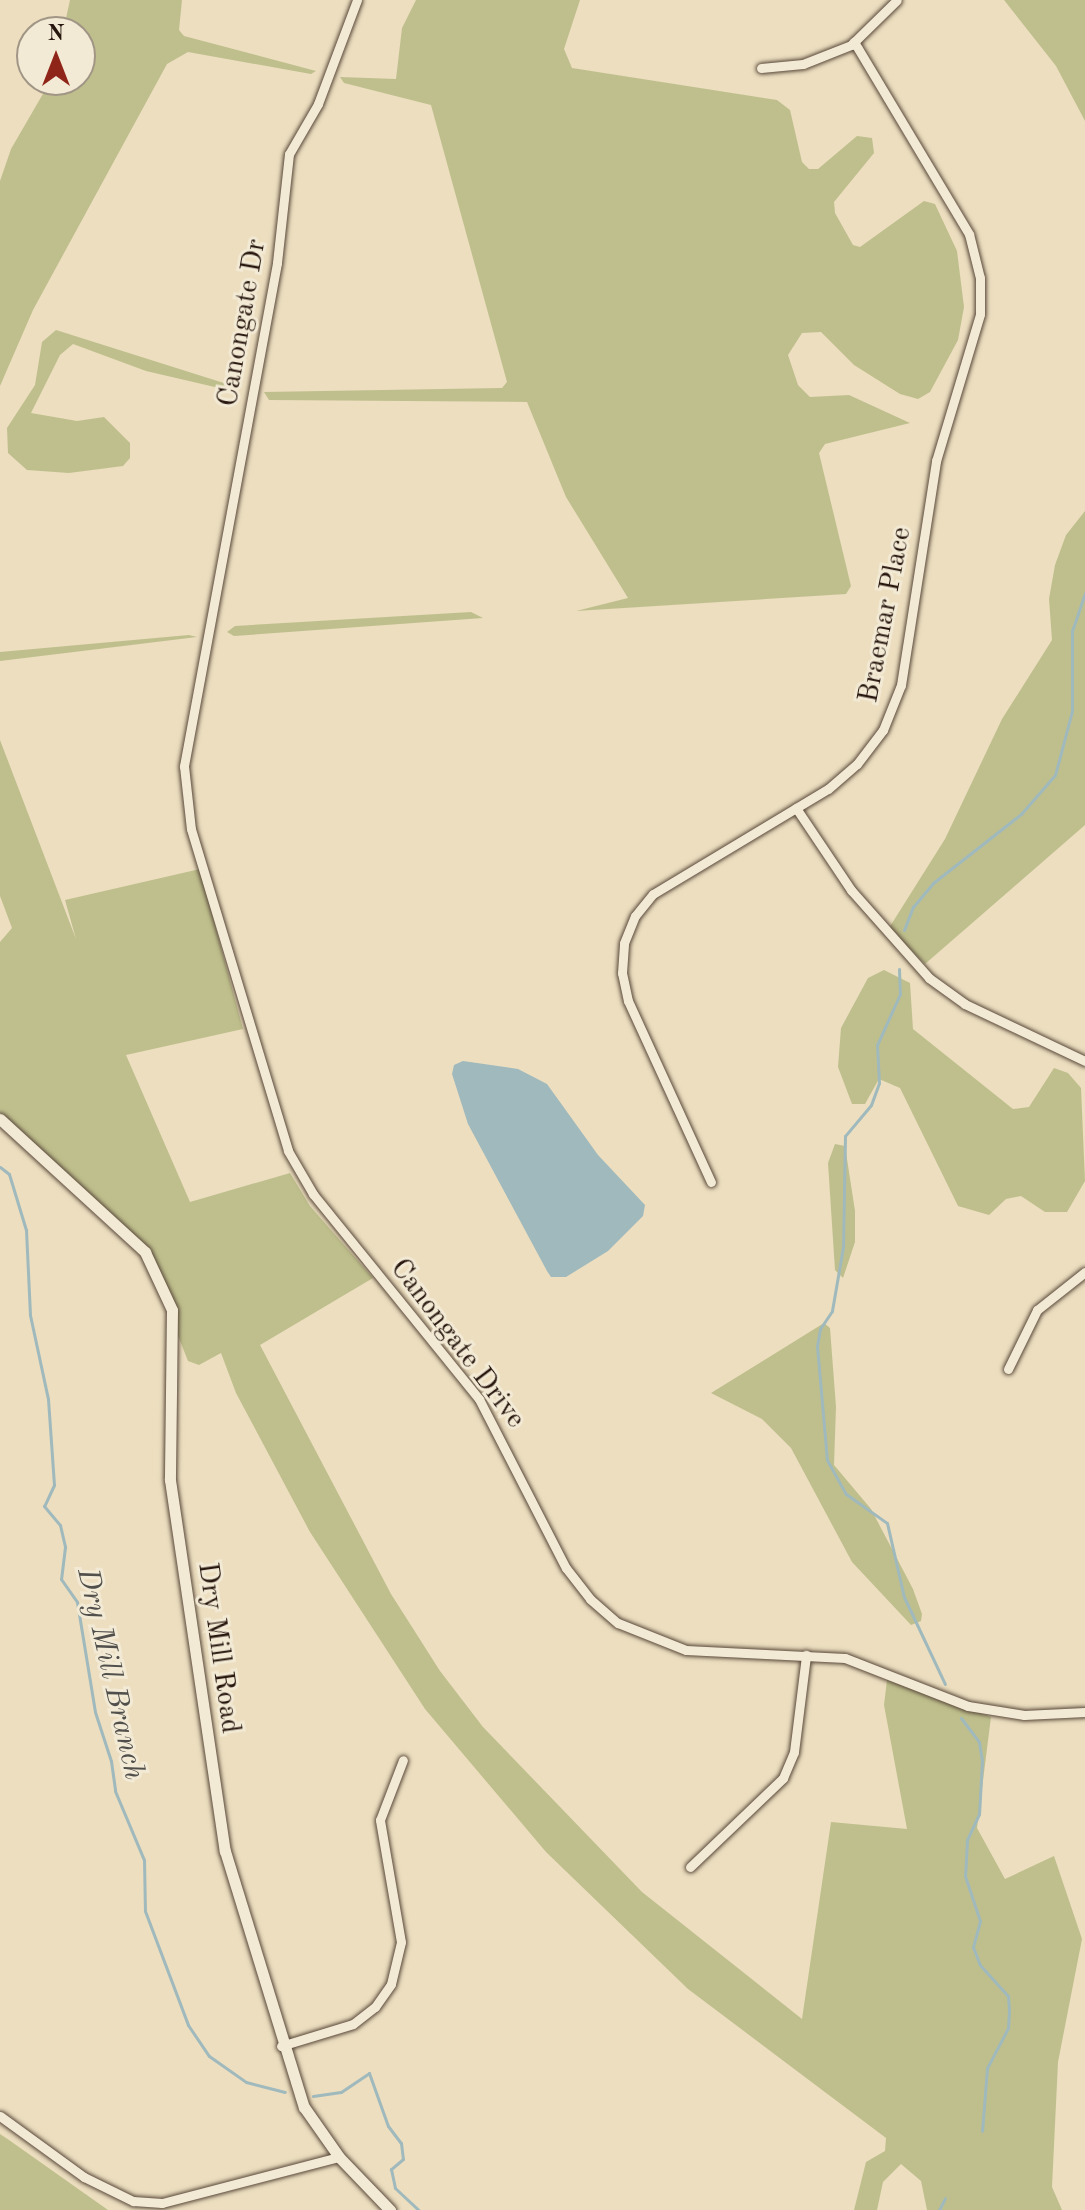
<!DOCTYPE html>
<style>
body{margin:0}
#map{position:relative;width:1085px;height:2210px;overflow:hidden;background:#ecdebf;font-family:"Old Standard TT",serif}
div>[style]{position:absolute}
.green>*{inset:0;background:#bfbf8d}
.water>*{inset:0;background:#9fb9bd}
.stream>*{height:3px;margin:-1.5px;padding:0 1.5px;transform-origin:1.5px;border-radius:1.5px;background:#9fb9bd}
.roads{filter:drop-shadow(0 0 2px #58483a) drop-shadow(0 0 2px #58483a)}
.minor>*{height:9px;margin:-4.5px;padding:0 4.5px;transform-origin:4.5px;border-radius:4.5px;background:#f3ead5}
.tertiary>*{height:11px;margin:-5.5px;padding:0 5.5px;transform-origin:5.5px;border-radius:5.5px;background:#f3ead5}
span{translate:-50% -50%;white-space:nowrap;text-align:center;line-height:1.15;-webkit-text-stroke:6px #f3ead5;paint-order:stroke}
.street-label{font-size:28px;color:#26160e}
.water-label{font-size:30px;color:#504f4b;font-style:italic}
.north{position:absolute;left:16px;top:16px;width:80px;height:80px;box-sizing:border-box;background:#f3ead5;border:2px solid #a19585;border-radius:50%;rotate:0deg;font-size:22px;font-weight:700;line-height:32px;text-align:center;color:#26160e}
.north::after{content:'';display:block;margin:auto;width:28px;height:36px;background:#8f2418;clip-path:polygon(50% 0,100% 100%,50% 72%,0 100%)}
</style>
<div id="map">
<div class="green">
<i style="clip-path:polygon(70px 0,182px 0,179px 30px,184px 36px,316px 71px,311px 74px,188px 52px,167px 64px,33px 310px,0 386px,0 181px,11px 149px,51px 80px,80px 80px,80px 32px,63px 32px)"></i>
<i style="clip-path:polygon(416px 0,580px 0,564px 49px,572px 68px,777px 100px,790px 110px,802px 162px,809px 169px,818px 169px,857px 136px,872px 138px,874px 153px,834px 202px,835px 213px,853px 245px,860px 247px,924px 201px,935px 204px,957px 251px,964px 307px,958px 340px,930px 392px,918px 399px,900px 394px,854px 365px,821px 332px,802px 333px,788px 355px,798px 385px,810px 397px,849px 395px,910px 423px,825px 444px,819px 453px,851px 586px,846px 594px,576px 611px,628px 598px,566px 497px,527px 402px,269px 400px,264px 392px,502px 388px,507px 382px,431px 105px,344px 83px,340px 77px,396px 79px,402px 28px)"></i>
<i style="clip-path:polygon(1004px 0,1085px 0,1085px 121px,1056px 66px)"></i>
<i style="clip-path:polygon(56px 330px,227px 384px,232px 391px,146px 371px,73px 344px,60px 355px,31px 413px,77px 421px,104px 417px,130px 443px,130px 458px,123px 466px,69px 473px,27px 470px,8px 453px,7px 428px,35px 385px,42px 342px)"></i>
<i style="clip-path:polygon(1085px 511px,1085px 825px,925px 964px,889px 928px,945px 839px,1002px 719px,1052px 640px,1049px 599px,1055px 565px,1066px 535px)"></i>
<i style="clip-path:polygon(471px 612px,483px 618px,234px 636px,227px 632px,235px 626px)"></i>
<i style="clip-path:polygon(189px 635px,197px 637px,0 661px,0 652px)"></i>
<i style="clip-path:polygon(0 740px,76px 939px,65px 900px,200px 869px,243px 1029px,126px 1055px,190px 1202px,290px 1173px,310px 1206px,373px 1278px,260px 1345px,391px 1594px,440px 1671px,483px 1727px,642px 1892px,802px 2019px,831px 1822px,907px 1829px,884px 1705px,887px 1680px,991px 1717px,977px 1828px,1005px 1879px,1054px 1856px,1082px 1939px,1058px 2062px,1052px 2187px,1062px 2210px,927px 2210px,921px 2181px,901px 2164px,883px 2182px,877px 2210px,854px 2210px,866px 2162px,885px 2151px,886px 2138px,688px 1989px,546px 1852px,425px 1709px,310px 1532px,236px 1393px,221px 1353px,199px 1365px,188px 1361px,145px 1252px,0 1119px,0 942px,12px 928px,0 896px)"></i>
<i style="clip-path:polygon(884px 970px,910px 983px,913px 1029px,1013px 1109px,1029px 1107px,1054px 1068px,1068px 1073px,1081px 1088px,1085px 1181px,1067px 1212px,1045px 1212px,1021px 1196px,1006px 1199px,989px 1215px,958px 1206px,900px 1088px,879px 1079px,865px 1104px,852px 1104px,838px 1067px,841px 1028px,868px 978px)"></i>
<i style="clip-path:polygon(835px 1144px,845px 1146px,855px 1211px,855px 1242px,843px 1278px,835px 1270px,828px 1163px)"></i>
<i style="clip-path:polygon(824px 1323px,830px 1328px,836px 1407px,834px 1465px,871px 1509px,913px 1589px,922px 1614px,921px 1621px,911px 1625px,852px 1562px,791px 1448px,762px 1419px,711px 1393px)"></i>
<i style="clip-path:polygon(0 2134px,9px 2140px,108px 2210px,0 2210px)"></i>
</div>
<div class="water">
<i style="clip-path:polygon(463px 1061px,518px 1069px,547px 1084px,598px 1155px,645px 1205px,643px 1216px,608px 1251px,566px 1277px,551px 1277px,547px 1271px,468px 1124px,452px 1074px,454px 1065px)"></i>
</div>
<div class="stream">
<i style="left:904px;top:930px;width:25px;rotate:-69deg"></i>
<i style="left:913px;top:907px;width:31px;rotate:-50deg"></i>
<i style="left:933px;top:883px;width:112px;rotate:-38.1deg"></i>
<i style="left:1021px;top:814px;width:52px;rotate:-48.9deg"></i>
<i style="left:1055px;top:775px;width:66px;rotate:-75.1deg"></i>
<i style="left:1072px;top:711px;width:80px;rotate:-90deg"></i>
<i style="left:1072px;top:631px;width:40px;rotate:-71.1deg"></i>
<i style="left:899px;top:969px;width:25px;rotate:88deg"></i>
<i style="left:900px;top:994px;width:56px;rotate:114.3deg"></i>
<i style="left:877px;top:1045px;width:38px;rotate:87deg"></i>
<i style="left:879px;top:1083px;width:23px;rotate:110deg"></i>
<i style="left:871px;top:1105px;width:40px;rotate:130deg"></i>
<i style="left:845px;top:1136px;width:111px;rotate:91deg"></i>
<i style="left:843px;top:1247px;width:65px;rotate:99.8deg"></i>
<i style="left:832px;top:1311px;width:22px;rotate:124deg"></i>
<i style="left:820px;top:1329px;width:17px;rotate:100deg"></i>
<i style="left:817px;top:1346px;width:114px;rotate:85deg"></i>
<i style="left:827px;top:1460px;width:39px;rotate:61deg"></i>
<i style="left:846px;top:1494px;width:50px;rotate:35.3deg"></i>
<i style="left:887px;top:1523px;width:76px;rotate:77.1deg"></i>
<i style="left:904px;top:1597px;width:96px;rotate:64.8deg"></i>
<i style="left:0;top:1167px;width:11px;rotate:38deg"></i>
<i style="left:9px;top:1174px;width:59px;rotate:73.1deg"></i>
<i style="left:26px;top:1230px;width:85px;rotate:87.3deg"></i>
<i style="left:30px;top:1315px;width:86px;rotate:77.9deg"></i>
<i style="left:48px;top:1399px;width:86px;rotate:86deg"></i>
<i style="left:54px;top:1485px;width:23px;rotate:115deg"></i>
<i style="left:44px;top:1506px;width:25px;rotate:50deg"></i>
<i style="left:60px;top:1525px;width:23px;rotate:77deg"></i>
<i style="left:65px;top:1547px;width:32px;rotate:97deg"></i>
<i style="left:61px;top:1579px;width:28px;rotate:55deg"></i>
<i style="left:77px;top:1602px;width:111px;rotate:80.7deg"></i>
<i style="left:95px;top:1712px;width:52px;rotate:71.9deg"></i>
<i style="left:111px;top:1761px;width:30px;rotate:82deg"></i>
<i style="left:115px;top:1791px;width:75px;rotate:67.2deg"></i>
<i style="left:144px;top:1860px;width:51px;rotate:88.9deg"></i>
<i style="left:145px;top:1911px;width:122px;rotate:69.3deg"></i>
<i style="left:188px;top:2025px;width:37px;rotate:56deg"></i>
<i style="left:209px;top:2056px;width:45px;rotate:35.1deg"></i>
<i style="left:246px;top:2082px;width:40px;rotate:14.4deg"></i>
<i style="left:961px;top:1718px;width:30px;rotate:53deg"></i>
<i style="left:979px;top:1742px;width:19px;rotate:81deg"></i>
<i style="left:982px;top:1761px;width:53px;rotate:93.2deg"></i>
<i style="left:979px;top:1814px;width:29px;rotate:115deg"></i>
<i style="left:967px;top:1840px;width:36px;rotate:93deg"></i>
<i style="left:965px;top:1876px;width:47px;rotate:71.6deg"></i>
<i style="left:980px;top:1921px;width:27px;rotate:105deg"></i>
<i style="left:973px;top:1947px;width:19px;rotate:69deg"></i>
<i style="left:980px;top:1965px;width:42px;rotate:47.9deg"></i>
<i style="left:1008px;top:1996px;width:14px;rotate:86deg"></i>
<i style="left:1009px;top:2010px;width:18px;rotate:93deg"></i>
<i style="left:1008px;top:2028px;width:45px;rotate:117.7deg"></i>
<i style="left:987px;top:2068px;width:63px;rotate:94.5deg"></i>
<i style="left:313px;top:2096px;width:28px;rotate:-8deg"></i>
<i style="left:341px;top:2092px;width:34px;rotate:-34deg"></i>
<i style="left:369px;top:2073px;width:56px;rotate:70.3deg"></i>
<i style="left:388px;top:2126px;width:21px;rotate:53deg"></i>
<i style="left:401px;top:2143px;width:16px;rotate:83deg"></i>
<i style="left:403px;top:2159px;width:16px;rotate:140deg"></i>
<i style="left:391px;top:2169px;width:19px;rotate:78deg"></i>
<i style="left:395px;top:2188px;width:33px;rotate:43deg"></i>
<i style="left:939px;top:2210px;width:13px;rotate:-63deg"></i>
</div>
<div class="roads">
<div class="minor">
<i style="left:357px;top:0;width:111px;rotate:110.6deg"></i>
<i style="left:318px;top:104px;width:58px;rotate:120.1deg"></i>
<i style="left:289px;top:154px;width:110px;rotate:96.3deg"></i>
<i style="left:277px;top:263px;width:512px;rotate:100.48deg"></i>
<i style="left:184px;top:766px;width:63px;rotate:83.7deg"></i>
<i style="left:191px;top:829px;width:336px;rotate:73.2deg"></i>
<i style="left:288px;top:1151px;width:50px;rotate:59.8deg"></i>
<i style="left:313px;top:1194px;width:264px;rotate:51deg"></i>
<i style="left:479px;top:1399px;width:190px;rotate:62.8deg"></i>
<i style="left:566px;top:1568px;width:39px;rotate:52deg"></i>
<i style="left:590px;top:1599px;width:37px;rotate:41deg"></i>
<i style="left:618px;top:1623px;width:73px;rotate:21.7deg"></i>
<i style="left:686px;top:1650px;width:159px;rotate:2.9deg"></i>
<i style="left:845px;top:1658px;width:132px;rotate:21.3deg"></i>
<i style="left:968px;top:1706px;width:57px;rotate:9.1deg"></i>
<i style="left:1024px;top:1715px;width:61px;rotate:-2.8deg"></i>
<i style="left:761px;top:68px;width:42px;rotate:-5.4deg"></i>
<i style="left:803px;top:64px;width:52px;rotate:-21.6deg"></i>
<i style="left:851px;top:45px;width:64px;rotate:-44.4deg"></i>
<i style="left:796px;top:808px;width:99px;rotate:56.1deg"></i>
<i style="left:851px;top:890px;width:118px;rotate:48.4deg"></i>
<i style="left:929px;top:978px;width:44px;rotate:35.8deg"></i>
<i style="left:965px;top:1004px;width:133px;rotate:25.4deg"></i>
<i style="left:711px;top:1182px;width:199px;rotate:-114.6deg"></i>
<i style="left:628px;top:1001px;width:29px;rotate:-102deg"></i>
<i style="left:622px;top:973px;width:30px;rotate:-86deg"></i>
<i style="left:624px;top:943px;width:29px;rotate:-68deg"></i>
<i style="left:635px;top:916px;width:28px;rotate:-51deg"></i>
<i style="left:653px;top:894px;width:204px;rotate:-31deg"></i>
<i style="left:828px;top:789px;width:38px;rotate:-41deg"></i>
<i style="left:857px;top:764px;width:43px;rotate:-52.6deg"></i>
<i style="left:883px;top:730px;width:48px;rotate:-68.2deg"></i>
<i style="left:901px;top:685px;width:227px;rotate:-81.1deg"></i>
<i style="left:936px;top:461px;width:153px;rotate:-73.3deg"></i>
<i style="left:980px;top:314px;width:36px;rotate:-90deg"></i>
<i style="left:980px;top:278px;width:45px;rotate:-104deg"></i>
<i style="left:969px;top:234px;width:224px;rotate:-120.9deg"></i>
<i style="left:1008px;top:1369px;width:66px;rotate:-63.8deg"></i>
<i style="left:1037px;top:1310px;width:61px;rotate:-38.4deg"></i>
<i style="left:690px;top:1867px;width:129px;rotate:-43.7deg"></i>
<i style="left:783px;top:1778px;width:28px;rotate:-67deg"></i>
<i style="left:794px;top:1752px;width:98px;rotate:-82.9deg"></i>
<i style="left:281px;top:2046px;width:75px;rotate:-17deg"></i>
<i style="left:353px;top:2024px;width:28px;rotate:-38deg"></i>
<i style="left:375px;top:2007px;width:28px;rotate:-55deg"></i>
<i style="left:391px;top:1984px;width:43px;rotate:-76.6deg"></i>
<i style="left:401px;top:1942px;width:124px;rotate:-99.8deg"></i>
<i style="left:380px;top:1820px;width:64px;rotate:-69deg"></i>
<i style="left:0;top:2116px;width:104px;rotate:36deg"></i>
<i style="left:84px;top:2177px;width:55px;rotate:26.1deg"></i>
<i style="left:133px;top:2201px;width:29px;rotate:4deg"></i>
<i style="left:162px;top:2203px;width:183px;rotate:-14.6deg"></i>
</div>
<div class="tertiary">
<i style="left:0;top:1119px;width:197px;rotate:42.5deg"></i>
<i style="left:145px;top:1252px;width:64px;rotate:65deg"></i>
<i style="left:172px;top:1310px;width:170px;rotate:90.7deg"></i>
<i style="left:170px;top:1480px;width:375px;rotate:81.6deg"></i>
<i style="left:225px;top:1851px;width:268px;rotate:72.9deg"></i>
<i style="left:304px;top:2107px;width:61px;rotate:55deg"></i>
<i style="left:339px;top:2157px;width:74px;rotate:46.1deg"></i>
</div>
</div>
<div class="street-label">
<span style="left:243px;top:323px;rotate:-80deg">Canongate Dr</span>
<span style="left:886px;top:615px;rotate:-79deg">Braemar Place</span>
<span style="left:457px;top:1344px;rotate:53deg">Canongate Drive</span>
<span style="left:218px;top:1648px;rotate:82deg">Dry Mill Road</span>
</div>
<div class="water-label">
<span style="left:110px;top:1674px;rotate:77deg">Dry Mill Branch</span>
</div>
<div class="north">N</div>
</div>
